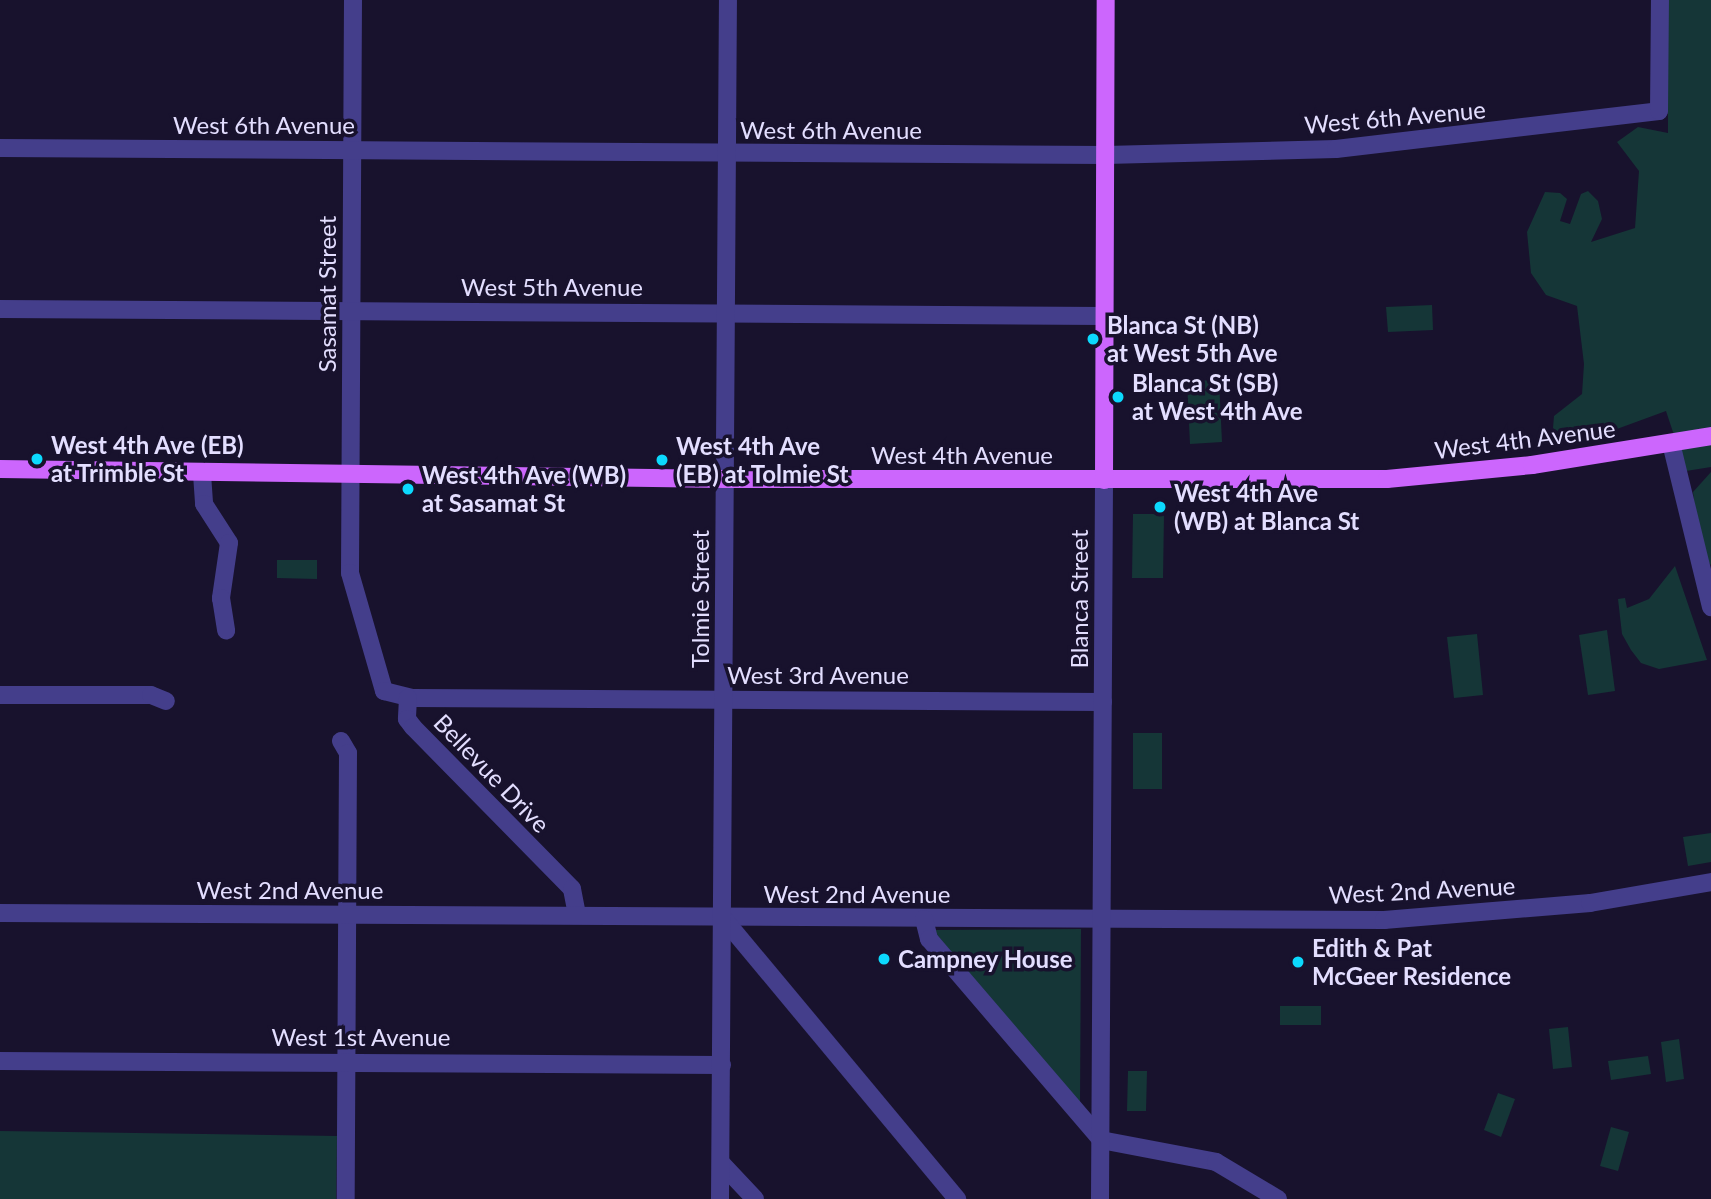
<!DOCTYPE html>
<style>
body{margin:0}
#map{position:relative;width:1711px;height:1199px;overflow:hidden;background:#18122d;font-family:Lato,sans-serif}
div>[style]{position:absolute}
.green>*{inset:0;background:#153637}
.minor>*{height:18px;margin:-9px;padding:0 9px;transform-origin:9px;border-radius:9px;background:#443e8b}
.major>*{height:18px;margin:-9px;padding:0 9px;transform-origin:9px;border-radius:9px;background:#cc66fd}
.dots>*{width:19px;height:19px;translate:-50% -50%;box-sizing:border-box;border:4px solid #18122d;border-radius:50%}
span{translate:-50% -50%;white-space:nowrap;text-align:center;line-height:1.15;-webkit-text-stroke:7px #18122d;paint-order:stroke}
.street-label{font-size:24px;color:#e3deff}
.poi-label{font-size:24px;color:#e3deff;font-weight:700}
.left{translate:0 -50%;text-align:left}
</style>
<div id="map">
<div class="green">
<i style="clip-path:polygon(1668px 0,1711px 0,1711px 467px,1686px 471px,1666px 411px,1606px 433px,1561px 434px,1553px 428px,1554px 416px,1582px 394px,1584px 364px,1577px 306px,1546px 295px,1531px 273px,1527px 232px,1545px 192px,1560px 193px,1567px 199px,1560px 221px,1570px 224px,1581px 194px,1588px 191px,1598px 201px,1602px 219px,1591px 242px,1635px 228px,1639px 171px,1617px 142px,1638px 127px,1668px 133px)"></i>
<i style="clip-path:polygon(1432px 305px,1433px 330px,1388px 332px,1386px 307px)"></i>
<i style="clip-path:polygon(1219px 380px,1222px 442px,1190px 444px,1187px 381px)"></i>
<i style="clip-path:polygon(1711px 472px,1711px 565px,1701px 556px,1693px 492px)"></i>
<i style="clip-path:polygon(1133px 514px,1164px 514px,1163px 578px,1132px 578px)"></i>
<i style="clip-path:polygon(277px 560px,317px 560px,317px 579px,277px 578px)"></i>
<i style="clip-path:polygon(1675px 566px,1707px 660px,1659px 669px,1641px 663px,1631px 650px,1622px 634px,1618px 599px,1625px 598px,1627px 608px,1649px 599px)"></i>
<i style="clip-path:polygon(1607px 630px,1615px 691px,1588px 695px,1579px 635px)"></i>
<i style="clip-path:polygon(1477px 634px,1483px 695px,1454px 698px,1447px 637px)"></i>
<i style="clip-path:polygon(1133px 733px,1162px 733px,1162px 789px,1133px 789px)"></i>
<i style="clip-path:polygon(1711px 833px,1711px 862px,1688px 866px,1683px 837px)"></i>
<i style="clip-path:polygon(1081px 929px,1080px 1108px,933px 930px)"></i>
<i style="clip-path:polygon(1280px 1006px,1321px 1006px,1321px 1025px,1280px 1025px)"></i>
<i style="clip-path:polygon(1568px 1027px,1572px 1067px,1553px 1069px,1549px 1029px)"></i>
<i style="clip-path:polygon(1679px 1039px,1684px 1079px,1666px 1082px,1661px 1042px)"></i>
<i style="clip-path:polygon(1648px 1056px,1651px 1074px,1611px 1080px,1608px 1061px)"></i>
<i style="clip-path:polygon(1128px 1071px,1147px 1071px,1146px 1111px,1127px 1111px)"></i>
<i style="clip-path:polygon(1498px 1093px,1515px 1099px,1501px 1137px,1484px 1130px)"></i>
<i style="clip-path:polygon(1611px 1127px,1629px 1132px,1618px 1171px,1600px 1166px)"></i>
<i style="clip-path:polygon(0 1131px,337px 1136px,336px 1199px,0 1199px)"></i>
</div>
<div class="minor">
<i style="left:353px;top:0;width:573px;rotate:90.3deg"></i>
<i style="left:350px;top:573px;width:123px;rotate:73.9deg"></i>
<i style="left:384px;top:691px;width:29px;rotate:14deg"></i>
<i style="left:412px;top:698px;width:691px;rotate:0.33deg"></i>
<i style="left:0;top:148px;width:1106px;rotate:0.36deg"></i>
<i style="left:1106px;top:155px;width:230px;rotate:-1.5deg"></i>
<i style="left:1336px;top:149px;width:325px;rotate:-6.7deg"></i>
<i style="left:1659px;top:111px;width:111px;rotate:-89.5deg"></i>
<i style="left:0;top:309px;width:1104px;rotate:0.36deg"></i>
<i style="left:1671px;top:443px;width:169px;rotate:76.3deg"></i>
<i style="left:202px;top:474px;width:30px;rotate:86deg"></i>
<i style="left:204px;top:504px;width:46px;rotate:57.3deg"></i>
<i style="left:229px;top:543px;width:56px;rotate:98.3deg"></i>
<i style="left:221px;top:598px;width:33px;rotate:81deg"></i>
<i style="left:0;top:695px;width:151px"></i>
<i style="left:151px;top:695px;width:16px;rotate:22deg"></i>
<i style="left:408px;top:698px;width:21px;rotate:93deg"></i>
<i style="left:407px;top:719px;width:10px;rotate:53deg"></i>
<i style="left:413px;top:727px;width:227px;rotate:45.5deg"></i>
<i style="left:572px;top:889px;width:26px;rotate:79deg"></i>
<i style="left:341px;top:741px;width:14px;rotate:60deg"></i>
<i style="left:348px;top:753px;width:446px;rotate:90.3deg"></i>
<i style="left:0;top:913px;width:1384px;rotate:0.29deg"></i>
<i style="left:1384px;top:920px;width:207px;rotate:-4.7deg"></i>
<i style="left:1590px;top:903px;width:123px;rotate:-9.8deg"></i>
<i style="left:723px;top:918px;width:366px;rotate:50.2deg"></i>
<i style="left:924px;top:919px;width:21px;rotate:76deg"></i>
<i style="left:929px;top:939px;width:265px;rotate:49.4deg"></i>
<i style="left:1101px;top:1140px;width:117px;rotate:10.8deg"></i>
<i style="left:1216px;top:1162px;width:72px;rotate:30.8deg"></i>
<i style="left:0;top:1061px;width:722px;rotate:0.32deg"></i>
<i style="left:722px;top:1164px;width:48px;rotate:46.7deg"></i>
<i style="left:720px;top:1199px;width:1199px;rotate:-89.62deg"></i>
<i style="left:1100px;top:1199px;width:719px;rotate:-89.68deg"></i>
</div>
<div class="major">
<i style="left:0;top:469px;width:725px;rotate:0.79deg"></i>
<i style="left:725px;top:479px;width:662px"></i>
<i style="left:1387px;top:479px;width:146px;rotate:-5.5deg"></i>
<i style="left:1532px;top:465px;width:181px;rotate:-9.2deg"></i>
<i style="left:1104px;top:480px;width:480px;rotate:-89.8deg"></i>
</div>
<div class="dots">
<i style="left:1093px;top:339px;background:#0cd9fd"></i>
<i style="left:1118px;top:397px;background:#0cd9fd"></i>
<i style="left:37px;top:459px;background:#0cd9fd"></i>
<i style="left:662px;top:460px;background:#0cd9fd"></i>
<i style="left:408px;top:489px;background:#0cd9fd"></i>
<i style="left:1160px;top:507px;background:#0cd9fd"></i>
<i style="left:884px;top:959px;background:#0cd9fd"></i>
<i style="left:1298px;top:962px;background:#0cd9fd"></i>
</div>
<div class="street-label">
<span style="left:1395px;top:117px;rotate:-5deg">West 6th Avenue</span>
<span style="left:264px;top:125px">West 6th Avenue</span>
<span style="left:831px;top:130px">West 6th Avenue</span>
<span style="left:552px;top:287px">West 5th Avenue</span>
<span style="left:327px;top:294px;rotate:-90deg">Sasamat Street</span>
<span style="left:1525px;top:439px;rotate:-7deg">West 4th Avenue</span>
<span style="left:962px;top:455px">West 4th Avenue</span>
<span style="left:700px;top:599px;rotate:-90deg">Tolmie Street</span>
<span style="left:1079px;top:599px;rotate:-90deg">Blanca Street</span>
<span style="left:818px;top:675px">West 3rd Avenue</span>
<span style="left:492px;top:773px;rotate:46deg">Bellevue Drive</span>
<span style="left:290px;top:890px">West 2nd Avenue</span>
<span style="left:1422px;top:890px;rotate:-3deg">West 2nd Avenue</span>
<span style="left:857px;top:894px">West 2nd Avenue</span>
<span style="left:361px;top:1037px">West 1st Avenue</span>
</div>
<div class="poi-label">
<span class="left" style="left:1107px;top:339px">Blanca St (NB)<br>at West 5th Ave</span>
<span class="left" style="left:1132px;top:397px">Blanca St (SB)<br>at West 4th Ave</span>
<span class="left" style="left:51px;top:459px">West 4th Ave (EB)<br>at Trimble St</span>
<span class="left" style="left:676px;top:460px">West 4th Ave<br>(EB) at Tolmie St</span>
<span class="left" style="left:422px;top:489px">West 4th Ave (WB)<br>at Sasamat St</span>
<span class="left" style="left:1174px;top:507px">West 4th Ave<br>(WB) at Blanca St</span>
<span class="left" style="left:1312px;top:962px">Edith &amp; Pat<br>McGeer Residence</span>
<span class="left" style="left:898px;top:959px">Campney House</span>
</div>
</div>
